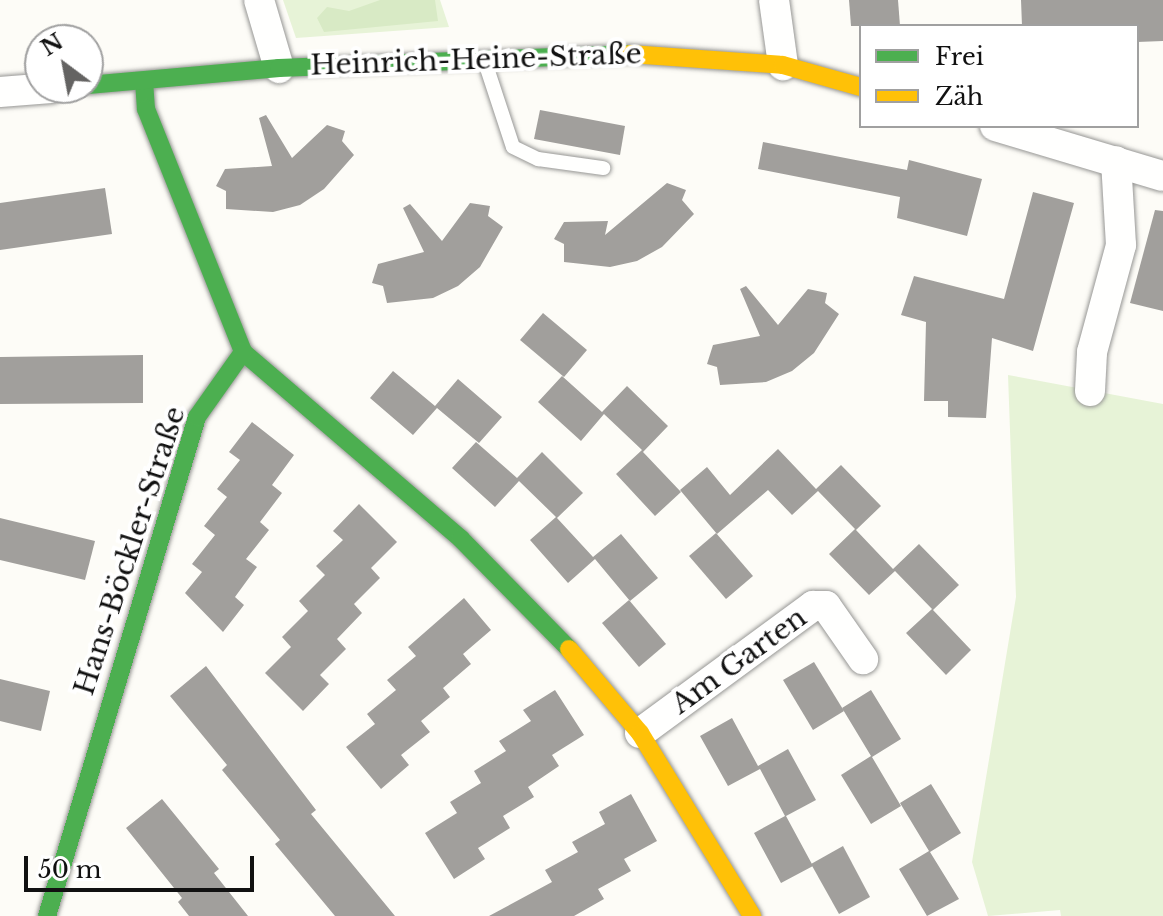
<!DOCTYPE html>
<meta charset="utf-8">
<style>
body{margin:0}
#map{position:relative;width:1163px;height:916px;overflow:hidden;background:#fdfcf7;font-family:"Libre Baskerville",serif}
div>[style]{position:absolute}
.green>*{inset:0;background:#e7f3d7}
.forest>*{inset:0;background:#d8eac5}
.building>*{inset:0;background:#a19f9c}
.roads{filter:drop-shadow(0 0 2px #979795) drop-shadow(0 0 2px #979795)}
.lane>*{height:14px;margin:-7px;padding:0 7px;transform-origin:7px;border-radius:7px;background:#fffffe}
.street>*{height:30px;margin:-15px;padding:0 15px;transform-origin:15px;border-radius:15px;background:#fffffe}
.fast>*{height:18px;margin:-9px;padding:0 9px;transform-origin:9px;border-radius:9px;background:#4caf50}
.slow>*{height:18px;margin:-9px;padding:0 9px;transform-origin:9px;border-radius:9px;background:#ffc107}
span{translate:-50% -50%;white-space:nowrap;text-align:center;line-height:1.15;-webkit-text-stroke:8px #fff;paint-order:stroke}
.street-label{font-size:28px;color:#111}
.legend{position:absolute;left:859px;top:24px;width:280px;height:104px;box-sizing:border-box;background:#fff;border:2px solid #a0a0a0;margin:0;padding:10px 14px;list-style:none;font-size:24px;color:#111}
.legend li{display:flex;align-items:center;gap:16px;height:40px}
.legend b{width:40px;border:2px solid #a0a0a0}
.north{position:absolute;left:24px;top:24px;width:80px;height:80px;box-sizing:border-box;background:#fff;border:2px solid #a0a0a0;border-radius:50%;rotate:328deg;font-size:22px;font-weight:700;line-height:32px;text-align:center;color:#111}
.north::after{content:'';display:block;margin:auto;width:28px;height:36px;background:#646362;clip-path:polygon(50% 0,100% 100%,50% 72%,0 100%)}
.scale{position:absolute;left:24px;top:856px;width:230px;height:36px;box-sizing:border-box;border:4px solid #111;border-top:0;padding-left:10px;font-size:24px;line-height:28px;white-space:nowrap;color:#111;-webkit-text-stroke:6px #fff;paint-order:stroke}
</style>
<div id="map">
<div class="green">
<i style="clip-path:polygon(283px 0,440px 0,449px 27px,296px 38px)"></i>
<i style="clip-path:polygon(1008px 375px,1163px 404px,1163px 916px,1061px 916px,1060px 910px,988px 916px,972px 862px,1016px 597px)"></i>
</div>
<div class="forest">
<i style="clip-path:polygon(380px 0,435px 0,438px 21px,324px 32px,317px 18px,327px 7px,349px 11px)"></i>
</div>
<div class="building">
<i style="clip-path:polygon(849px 0,898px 0,900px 26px,851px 26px)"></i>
<i style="clip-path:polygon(1021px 0,1163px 0,1163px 41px,1137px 42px,1137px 26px,1022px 26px)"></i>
<i style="clip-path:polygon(540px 110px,625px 126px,620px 155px,534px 139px)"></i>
<i style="clip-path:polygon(266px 115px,292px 158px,327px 125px,345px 131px,342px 141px,354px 155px,324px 189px,300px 205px,273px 212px,226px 209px,226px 191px,216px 186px,225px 169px,272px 166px,259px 118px)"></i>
<i style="clip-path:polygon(763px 142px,907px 170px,909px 160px,982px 179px,967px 236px,897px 218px,900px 197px,758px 169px)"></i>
<i style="clip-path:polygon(667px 183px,686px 190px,682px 200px,694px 214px,662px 247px,637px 261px,610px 267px,564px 262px,564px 244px,554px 239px,564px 222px,608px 221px,605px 235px)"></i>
<i style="clip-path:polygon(105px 188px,112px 234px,0 250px,0 203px)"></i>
<i style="clip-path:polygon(1033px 192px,1074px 203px,1033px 351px,992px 338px,986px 418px,948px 417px,948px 401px,924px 401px,926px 322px,901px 315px,914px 276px,1004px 299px)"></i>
<i style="clip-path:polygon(470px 203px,490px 206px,488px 216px,503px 227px,480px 267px,458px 286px,433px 298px,387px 303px,383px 286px,372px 283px,378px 264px,424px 252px,403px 208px,410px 204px,442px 241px)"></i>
<i style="clip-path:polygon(1155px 210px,1163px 211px,1163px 311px,1130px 303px)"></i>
<i style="clip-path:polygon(746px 286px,778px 325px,808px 289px,827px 293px,825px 303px,839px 314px,814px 353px,792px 371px,766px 382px,720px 385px,717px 367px,707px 364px,713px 345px,760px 336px,740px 289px)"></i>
<i style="clip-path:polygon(543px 313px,587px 350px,564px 377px,520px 340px)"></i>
<i style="clip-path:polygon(143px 355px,143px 403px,0 404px,0 357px)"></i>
<i style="clip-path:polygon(393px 371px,435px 406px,458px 379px,502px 417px,479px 443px,437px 408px,413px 435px,370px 398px)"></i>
<i style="clip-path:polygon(562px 376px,602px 412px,627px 386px,668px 426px,643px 452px,681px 492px,655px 516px,616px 474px,642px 450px,604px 414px,581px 441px,538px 402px)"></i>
<i style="clip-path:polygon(252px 422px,294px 455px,272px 485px,282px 493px,260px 522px,269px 530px,246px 559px,257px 567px,235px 597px,244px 605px,223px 632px,185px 593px,202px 572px,192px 564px,215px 535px,204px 526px,227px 497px,217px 489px,240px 460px,229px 452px)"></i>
<i style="clip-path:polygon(476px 442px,517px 478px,542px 452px,583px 493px,557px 518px,593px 557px,621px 534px,658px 578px,630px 601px,595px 559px,568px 583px,530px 540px,556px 517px,519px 481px,495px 507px,452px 468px)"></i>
<i style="clip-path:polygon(778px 449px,816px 489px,841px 465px,881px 506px,856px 530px,893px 569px,919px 544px,959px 585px,933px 610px,971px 650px,946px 675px,906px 633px,932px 609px,895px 571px,869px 595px,829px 554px,855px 529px,818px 491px,792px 515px,768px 490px,717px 534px,680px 490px,707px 467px,730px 495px)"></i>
<i style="clip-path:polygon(359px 504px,397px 542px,371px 568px,380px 578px,354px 604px,362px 613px,337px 639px,346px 649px,320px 675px,329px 684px,303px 711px,265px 673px,291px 647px,282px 637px,308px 611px,299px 601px,325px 575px,316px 566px,343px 540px,333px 531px)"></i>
<i style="clip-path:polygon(0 518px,95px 541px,85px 580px,0 560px)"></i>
<i style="clip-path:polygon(716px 533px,753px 576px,726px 599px,689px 556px)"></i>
<i style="clip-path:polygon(464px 598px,491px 630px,463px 654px,471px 664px,443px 688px,450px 697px,421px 721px,430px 732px,401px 755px,409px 765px,381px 789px,346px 747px,375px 724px,367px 714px,396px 690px,387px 680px,416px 656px,408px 647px)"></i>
<i style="clip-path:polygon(629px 600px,666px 644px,639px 667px,602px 623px)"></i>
<i style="clip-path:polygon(814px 662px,844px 711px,813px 730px,783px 680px)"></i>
<i style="clip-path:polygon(206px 666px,316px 810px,311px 814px,395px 916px,335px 916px,275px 844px,280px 840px,222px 770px,227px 765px,170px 696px)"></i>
<i style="clip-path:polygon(0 679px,50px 691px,41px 731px,0 721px)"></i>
<i style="clip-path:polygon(555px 690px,584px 735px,552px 755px,559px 766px,528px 787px,534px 797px,503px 816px,510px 828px,478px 848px,485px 859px,454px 879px,425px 833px,457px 813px,450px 802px,481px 783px,474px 771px,506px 751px,499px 741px,531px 721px,523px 710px)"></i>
<i style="clip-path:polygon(871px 690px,901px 739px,872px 757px,901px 806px,871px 824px,841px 775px,871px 756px,842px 708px)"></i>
<i style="clip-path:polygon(732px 718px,758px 766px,788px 749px,816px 800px,786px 816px,813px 866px,781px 883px,754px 833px,785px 816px,760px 769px,728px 786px,700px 736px)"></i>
<i style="clip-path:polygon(931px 784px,961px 833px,930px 852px,959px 899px,927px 916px,899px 869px,929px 851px,900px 803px)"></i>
<i style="clip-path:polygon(631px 794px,657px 841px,624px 859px,631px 871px,598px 889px,604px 899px,574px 916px,489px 916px,552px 882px,545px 870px,578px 852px,572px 842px,605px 824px,599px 812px)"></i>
<i style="clip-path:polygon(162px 799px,219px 869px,214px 873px,248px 916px,189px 916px,178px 902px,182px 898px,126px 828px)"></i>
<i style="clip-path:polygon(843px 846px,870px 897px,839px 914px,811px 864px)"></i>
</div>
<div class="roads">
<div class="lane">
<i style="left:485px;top:62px;width:89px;rotate:71.8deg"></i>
<i style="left:513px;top:147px;width:28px;rotate:26deg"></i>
<i style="left:538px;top:159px;width:66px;rotate:7.9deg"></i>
</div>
<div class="street">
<i style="left:259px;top:0;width:71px;rotate:73.6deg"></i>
<i style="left:774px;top:0;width:66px;rotate:82.1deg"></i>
<i style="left:0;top:92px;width:51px;rotate:-4.5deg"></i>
<i style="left:995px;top:126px;width:175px;rotate:16.6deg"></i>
<i style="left:1090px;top:391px;width:39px;rotate:-87deg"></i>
<i style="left:1092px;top:352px;width:111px;rotate:-74.8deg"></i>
<i style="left:1121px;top:245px;width:84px;rotate:-93.4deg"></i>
<i style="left:640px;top:733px;width:215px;rotate:-36.3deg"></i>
<i style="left:813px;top:606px;width:13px"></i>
<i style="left:826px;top:606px;width:65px;rotate:55.1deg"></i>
</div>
<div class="fast">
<i style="left:144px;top:81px;width:28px;rotate:86deg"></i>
<i style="left:146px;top:109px;width:262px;rotate:68.2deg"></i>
<i style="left:243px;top:352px;width:287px;rotate:40.6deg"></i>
<i style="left:461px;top:539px;width:154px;rotate:45.5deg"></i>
<i style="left:88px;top:85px;width:192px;rotate:-5.1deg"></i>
<i style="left:279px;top:68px;width:351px;rotate:-2.3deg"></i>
<i style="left:47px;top:916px;width:521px;rotate:-73.27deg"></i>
<i style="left:197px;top:417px;width:80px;rotate:-54.7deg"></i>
</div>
<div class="slow">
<i style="left:630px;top:54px;width:153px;rotate:4.1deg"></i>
<i style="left:783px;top:65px;width:81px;rotate:15.8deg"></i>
<i style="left:569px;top:649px;width:110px;rotate:49.8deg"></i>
<i style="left:640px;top:733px;width:215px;rotate:58.5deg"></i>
</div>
</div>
<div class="street-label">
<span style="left:476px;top:60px;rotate:-2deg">Heinrich-Heine-Straße</span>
<span style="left:130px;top:551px;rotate:-72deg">Hans-Böckler-Straße</span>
<span style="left:739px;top:661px;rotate:-36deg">Am Garten</span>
</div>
<ul class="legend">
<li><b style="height:10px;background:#4caf50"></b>Frei</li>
<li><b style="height:10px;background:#ffc107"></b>Zäh</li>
</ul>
<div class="north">N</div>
<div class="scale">50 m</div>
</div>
